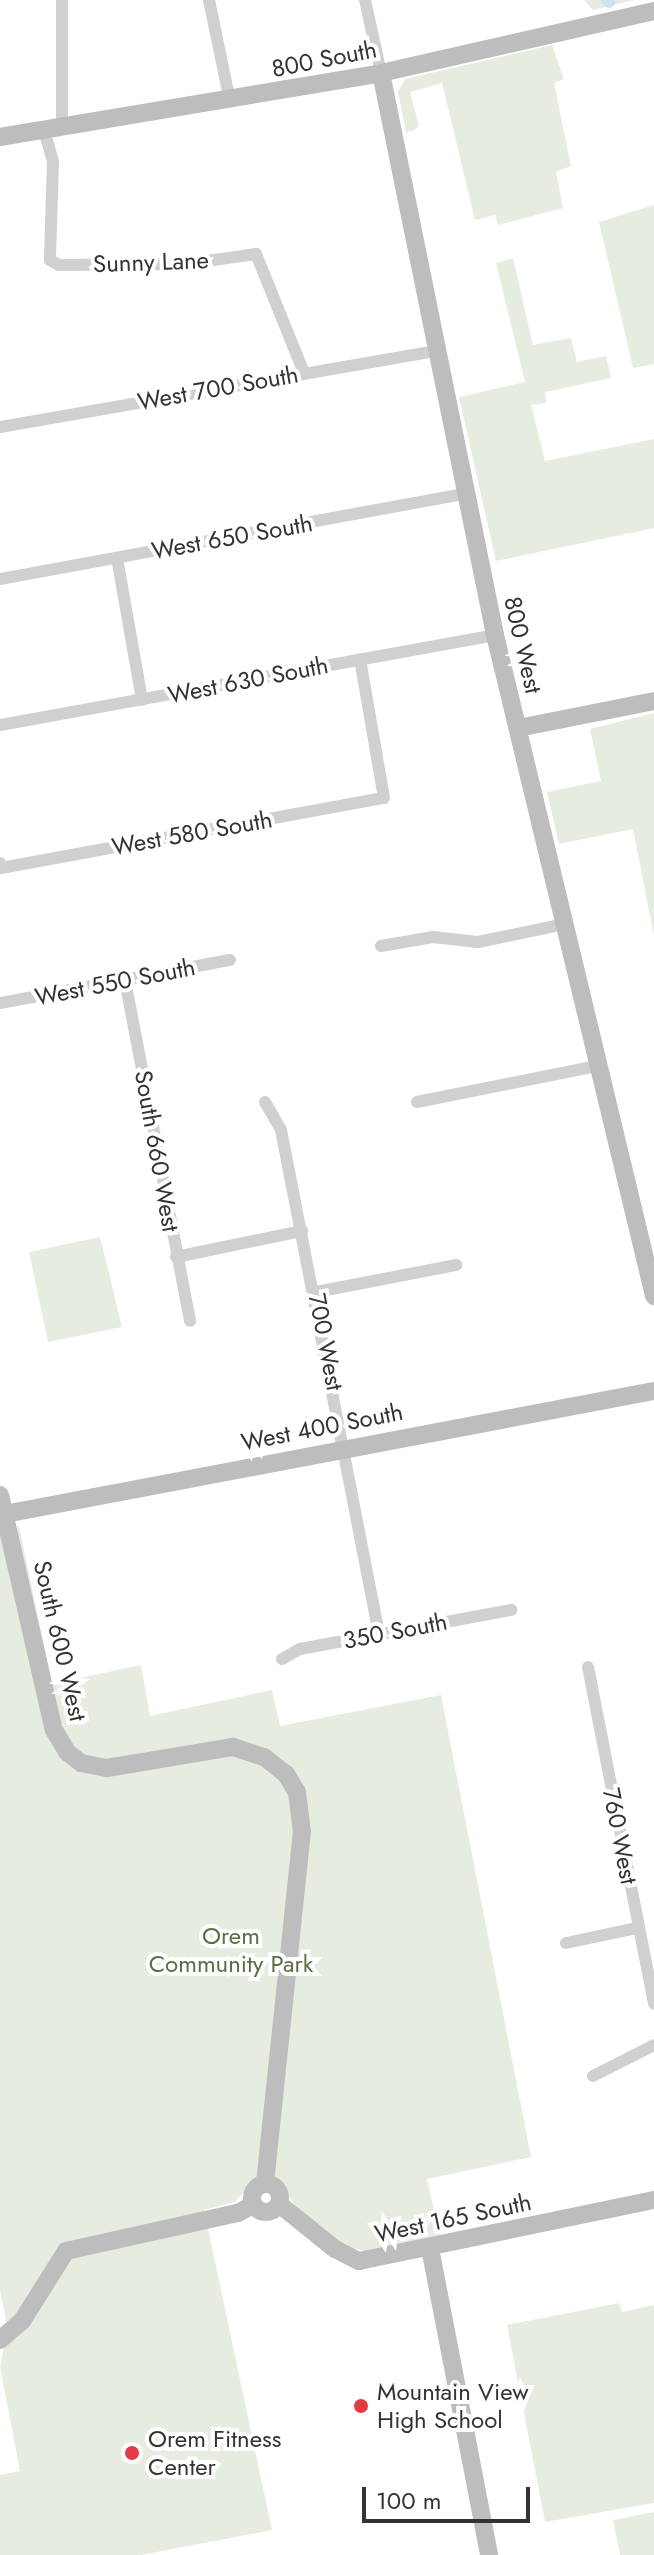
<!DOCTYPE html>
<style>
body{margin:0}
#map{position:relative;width:654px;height:2555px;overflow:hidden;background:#fff;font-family:Jost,sans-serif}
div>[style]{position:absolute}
.green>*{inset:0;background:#e6ecdf}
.canal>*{height:12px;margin:-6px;padding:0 6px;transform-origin:6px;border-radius:6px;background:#cfe2ee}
.street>*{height:12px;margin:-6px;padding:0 6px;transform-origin:6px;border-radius:6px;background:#d0d0d0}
.secondary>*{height:18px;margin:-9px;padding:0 9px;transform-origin:9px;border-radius:9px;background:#bdbdbd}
.secondary>.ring{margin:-9px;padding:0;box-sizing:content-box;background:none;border:18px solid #bdbdbd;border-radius:50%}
.dots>*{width:22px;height:22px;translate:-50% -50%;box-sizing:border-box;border:4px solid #fff;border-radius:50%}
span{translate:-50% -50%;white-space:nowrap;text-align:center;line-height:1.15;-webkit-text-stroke:8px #fff;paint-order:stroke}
.street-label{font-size:24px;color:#333}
.park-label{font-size:24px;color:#56703f}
.poi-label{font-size:24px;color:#333}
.left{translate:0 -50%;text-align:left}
.scale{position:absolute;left:362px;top:2487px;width:168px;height:36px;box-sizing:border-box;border:4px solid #333;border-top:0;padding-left:10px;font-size:24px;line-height:28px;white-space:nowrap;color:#333;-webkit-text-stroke:6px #fff;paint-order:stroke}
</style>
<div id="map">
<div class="green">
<i style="clip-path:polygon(584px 0,634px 0,593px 10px)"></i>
<i style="clip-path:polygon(552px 45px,564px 79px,554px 83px,571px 166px,556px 172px,563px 208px,498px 225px,495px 215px,475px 220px,442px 83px,410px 92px,419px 126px,414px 130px,406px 132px,398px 92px,405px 79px)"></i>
<i style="clip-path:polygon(654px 205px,654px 364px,633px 368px,599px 222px)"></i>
<i style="clip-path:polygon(513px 258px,533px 345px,571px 338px,577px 362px,606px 356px,611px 378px,545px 392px,546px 403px,531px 405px,545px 461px,654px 439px,654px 528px,496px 561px,459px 397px,525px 382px,496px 263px)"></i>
<i style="clip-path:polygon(654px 713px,654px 936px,633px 829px,559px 844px,547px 792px,601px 781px,590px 729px)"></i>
<i style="clip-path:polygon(100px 1237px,122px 1327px,48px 1342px,29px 1252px)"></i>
<i style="clip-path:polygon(19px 1526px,52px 1684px,141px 1665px,150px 1716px,272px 1690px,280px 1726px,441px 1695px,531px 2157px,427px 2179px,440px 2236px,368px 2252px,345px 2246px,298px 2209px,278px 2182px,257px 2178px,235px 2202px,204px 2210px,272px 2530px,141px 2555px,0 2555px,0 2475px,20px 2471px,0 2367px,8px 2330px,0 2291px,0 1532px)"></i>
<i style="clip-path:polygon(619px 2303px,622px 2312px,654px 2305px,654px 2503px,545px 2522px,507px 2325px)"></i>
<i style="clip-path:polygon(654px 2512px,654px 2555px,620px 2555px,613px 2520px)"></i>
</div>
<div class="canal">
<i style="left:607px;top:0;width:3px;rotate:45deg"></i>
</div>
<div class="street">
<i style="left:209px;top:0;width:103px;rotate:78.3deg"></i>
<i style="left:365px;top:0;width:75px;rotate:77.6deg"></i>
<i style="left:62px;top:127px;width:127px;rotate:-90deg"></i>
<i style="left:44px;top:130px;width:33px;rotate:74deg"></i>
<i style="left:53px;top:162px;width:98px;rotate:91.8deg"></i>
<i style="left:50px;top:260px;width:10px;rotate:29deg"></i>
<i style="left:59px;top:265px;width:127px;rotate:-0.5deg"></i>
<i style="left:186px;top:264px;width:71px;rotate:-8.1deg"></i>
<i style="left:256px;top:254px;width:128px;rotate:68deg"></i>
<i style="left:0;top:427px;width:443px;rotate:-9.9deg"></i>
<i style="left:117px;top:558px;width:144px;rotate:80deg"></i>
<i style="left:0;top:579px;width:472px;rotate:-10.4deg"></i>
<i style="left:0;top:725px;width:503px;rotate:-10.3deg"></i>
<i style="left:0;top:863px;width:5px;rotate:79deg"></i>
<i style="left:1px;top:868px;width:389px;rotate:-10.4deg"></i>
<i style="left:384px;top:798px;width:141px;rotate:-99.8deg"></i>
<i style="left:381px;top:946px;width:53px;rotate:-9.8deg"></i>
<i style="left:433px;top:937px;width:45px;rotate:6.3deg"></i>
<i style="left:478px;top:942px;width:89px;rotate:-11.7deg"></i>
<i style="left:125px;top:980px;width:347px;rotate:79.2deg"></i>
<i style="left:0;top:1003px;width:234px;rotate:-10.6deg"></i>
<i style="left:265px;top:1102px;width:32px;rotate:60deg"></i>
<i style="left:281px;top:1130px;width:513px;rotate:79deg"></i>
<i style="left:417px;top:1102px;width:184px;rotate:-11.3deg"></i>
<i style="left:176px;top:1257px;width:129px;rotate:-11.7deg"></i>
<i style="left:316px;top:1292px;width:143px;rotate:-10.9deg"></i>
<i style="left:282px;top:1659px;width:21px;rotate:-29deg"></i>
<i style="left:300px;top:1649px;width:215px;rotate:-10.5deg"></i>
<i style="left:588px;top:1667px;width:343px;rotate:78.9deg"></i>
<i style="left:566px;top:1943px;width:73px;rotate:-11.9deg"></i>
<i style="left:593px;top:2076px;width:68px;rotate:-26.9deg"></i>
</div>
<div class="secondary">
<i style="left:381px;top:73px;width:573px;rotate:78.53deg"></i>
<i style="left:495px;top:635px;width:680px;rotate:76.47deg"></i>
<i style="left:0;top:137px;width:386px;rotate:-9.5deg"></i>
<i style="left:381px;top:73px;width:280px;rotate:-12.8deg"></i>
<i style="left:518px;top:728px;width:139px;rotate:-11.2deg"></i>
<i style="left:0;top:1495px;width:241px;rotate:77.1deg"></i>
<i style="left:54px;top:1730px;width:26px;rotate:59deg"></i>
<i style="left:67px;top:1752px;width:18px;rotate:38deg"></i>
<i style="left:81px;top:1763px;width:26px;rotate:11deg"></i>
<i style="left:107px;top:1768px;width:128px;rotate:-9.5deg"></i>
<i style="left:233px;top:1747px;width:33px;rotate:18deg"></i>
<i style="left:264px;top:1757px;width:28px;rotate:38deg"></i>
<i style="left:286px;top:1774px;width:21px;rotate:59deg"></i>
<i style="left:297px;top:1792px;width:39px;rotate:83deg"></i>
<i style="left:302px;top:1831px;width:355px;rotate:96deg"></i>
<i style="left:0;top:1515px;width:666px;rotate:-10.74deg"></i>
<i class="ring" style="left:252px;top:2184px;width:10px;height:10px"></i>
<i style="left:279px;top:2204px;width:72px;rotate:38.8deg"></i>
<i style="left:335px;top:2249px;width:27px;rotate:27deg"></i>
<i style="left:359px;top:2261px;width:301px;rotate:-11.7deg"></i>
<i style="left:430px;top:2248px;width:313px;rotate:79.1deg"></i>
<i style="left:0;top:2340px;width:29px;rotate:-41deg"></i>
<i style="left:22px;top:2321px;width:83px;rotate:-57.8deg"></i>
<i style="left:66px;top:2251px;width:176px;rotate:-12.5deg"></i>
<i style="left:238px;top:2213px;width:17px;rotate:-28deg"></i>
</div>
<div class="dots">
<i style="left:361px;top:2406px;background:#e63946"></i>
<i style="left:132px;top:2453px;background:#e63946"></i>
</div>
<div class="street-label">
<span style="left:324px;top:59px;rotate:-11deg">800 South</span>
<span style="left:151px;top:262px;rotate:-2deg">Sunny Lane</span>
<span style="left:218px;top:388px;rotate:-10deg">West 700 South</span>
<span style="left:232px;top:537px;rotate:-10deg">West 650 South</span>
<span style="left:523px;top:645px;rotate:77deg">800 West</span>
<span style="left:248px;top:680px;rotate:-11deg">West 630 South</span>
<span style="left:192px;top:833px;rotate:-10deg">West 580 South</span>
<span style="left:115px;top:982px;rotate:-11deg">West 550 South</span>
<span style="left:157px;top:1151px;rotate:80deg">South 660 West</span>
<span style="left:326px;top:1342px;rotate:79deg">700 West</span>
<span style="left:322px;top:1427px;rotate:-11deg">West 400 South</span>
<span style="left:395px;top:1631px;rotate:-11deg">350 South</span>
<span style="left:60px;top:1641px;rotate:77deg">South 600 West</span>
<span style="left:620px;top:1836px;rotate:79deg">760 West</span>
<span style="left:453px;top:2218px;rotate:-12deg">West 165 South</span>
</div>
<div class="park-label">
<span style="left:231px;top:1950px">Orem<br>Community Park</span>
</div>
<div class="poi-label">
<span class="left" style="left:377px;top:2406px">Mountain View<br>High School</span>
<span class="left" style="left:148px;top:2453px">Orem Fitness<br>Center</span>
</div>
<div class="scale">100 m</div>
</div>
